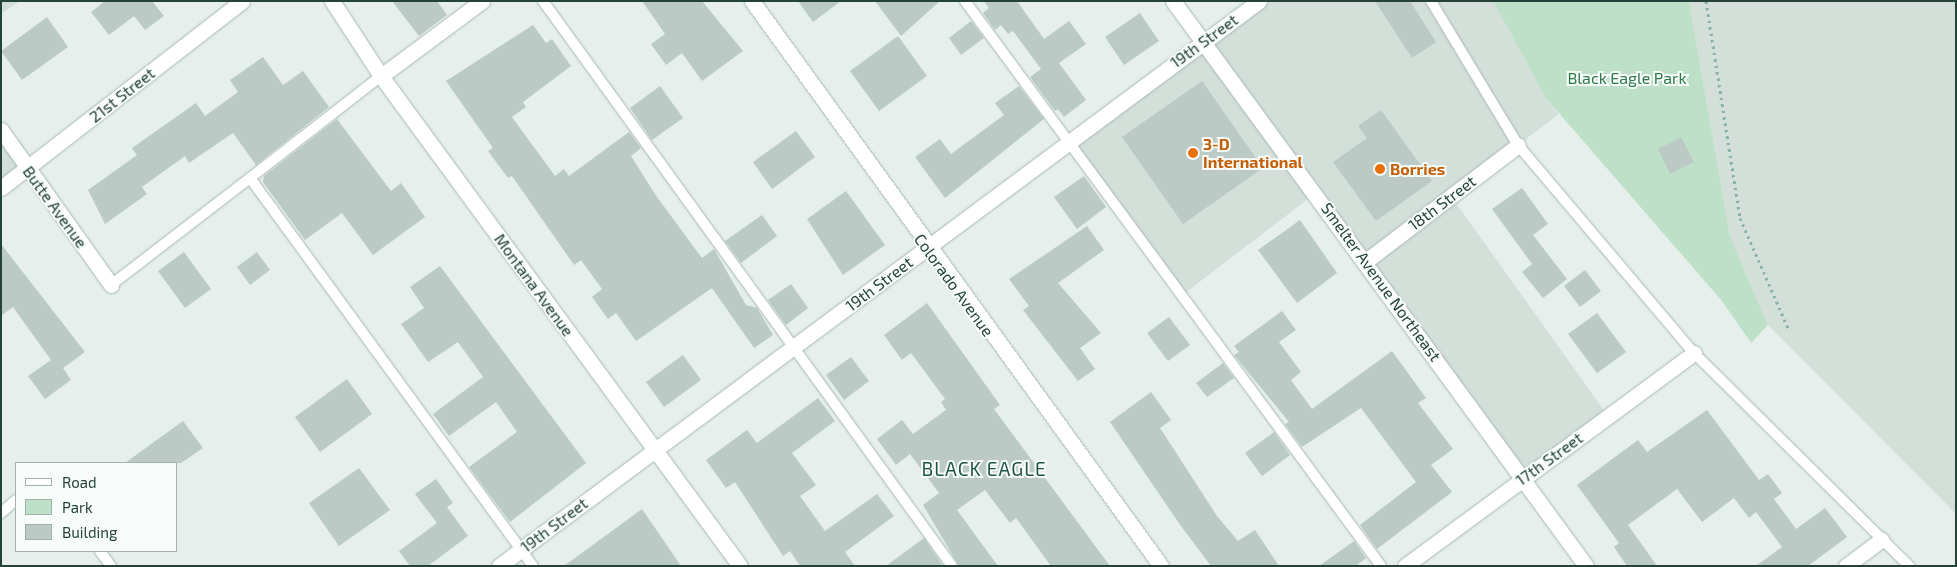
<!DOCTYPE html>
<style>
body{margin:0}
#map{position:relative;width:1957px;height:567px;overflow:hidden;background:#e6efeb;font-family:"Exo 2",sans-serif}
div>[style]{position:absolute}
.built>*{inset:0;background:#d4dfda}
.green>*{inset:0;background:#bfe0c8}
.building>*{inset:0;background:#bbcac4}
.path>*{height:3px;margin-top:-1.5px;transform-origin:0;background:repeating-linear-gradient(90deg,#86b3a5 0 2.5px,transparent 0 6.5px)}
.roads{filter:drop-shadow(0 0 1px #a8b8b2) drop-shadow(0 0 1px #a8b8b2)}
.service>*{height:10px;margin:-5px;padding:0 5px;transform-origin:5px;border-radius:5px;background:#fff}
.minor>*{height:15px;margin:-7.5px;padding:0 7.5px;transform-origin:7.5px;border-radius:7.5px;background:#fff}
.tertiary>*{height:15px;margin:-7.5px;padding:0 7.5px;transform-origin:7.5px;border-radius:7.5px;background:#fff}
.dots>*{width:14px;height:14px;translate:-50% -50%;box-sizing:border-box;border:2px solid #f7fbf9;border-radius:50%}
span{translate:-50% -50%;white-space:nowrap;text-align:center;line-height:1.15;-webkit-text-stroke:4px #f7fbf9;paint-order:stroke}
.street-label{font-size:16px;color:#24423a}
.park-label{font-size:16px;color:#2d7a4b}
.food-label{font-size:16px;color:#c56008;font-weight:700}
.left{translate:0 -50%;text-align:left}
.quarter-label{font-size:19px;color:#1f5548;letter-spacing:1px}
.frame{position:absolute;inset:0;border:2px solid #24423a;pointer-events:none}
.legend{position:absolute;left:15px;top:462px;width:162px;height:90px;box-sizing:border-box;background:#f7fbf9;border:1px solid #a3b1ad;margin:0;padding:6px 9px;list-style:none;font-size:15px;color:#24423a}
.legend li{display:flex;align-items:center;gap:10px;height:25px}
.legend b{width:25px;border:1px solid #a3b1ad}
</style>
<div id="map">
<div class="built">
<i style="clip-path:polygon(1px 1px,20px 1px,1px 14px)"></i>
<i style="clip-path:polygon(1259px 1px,1493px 1px,1545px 97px,1559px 114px,1451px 196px,1608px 416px,1522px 479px,1316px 193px,1181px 296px,1067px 142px)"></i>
<i style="clip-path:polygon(1689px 1px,1956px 1px,1956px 514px,1768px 325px,1730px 236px)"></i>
<i style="clip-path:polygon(1px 130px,27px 168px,1px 188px)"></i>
</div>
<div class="green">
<i style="clip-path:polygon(1493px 1px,1689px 1px,1730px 236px,1768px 325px,1751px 343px,1722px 301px,1545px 97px)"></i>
</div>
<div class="building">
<i style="clip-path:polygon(105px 1px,152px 1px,164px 16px,145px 30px,134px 16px,109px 35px,91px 12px)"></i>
<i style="clip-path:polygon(392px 1px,437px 1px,447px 15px,419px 36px)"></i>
<i style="clip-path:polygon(642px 1px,702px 1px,743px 51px,702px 81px,682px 53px,666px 65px,651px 44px,665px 34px)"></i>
<i style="clip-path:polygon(798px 1px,841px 1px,813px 22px)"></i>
<i style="clip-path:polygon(875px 1px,940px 1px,901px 36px)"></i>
<i style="clip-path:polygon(984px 1px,1017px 1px,1044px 39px,1069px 21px,1086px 44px,1059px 63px,1086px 100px,1064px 117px,1058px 109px,1055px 111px,1030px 77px,1041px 69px,1013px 31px,1008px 34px,1001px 25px,995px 30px,983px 13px,989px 8px)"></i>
<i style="clip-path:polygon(1375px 1px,1410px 1px,1436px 42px,1412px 58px)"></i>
<i style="clip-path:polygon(1140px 13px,1159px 41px,1124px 65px,1105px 37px)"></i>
<i style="clip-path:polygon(47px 17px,68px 47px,22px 80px,1px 51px)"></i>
<i style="clip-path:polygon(971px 21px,984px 38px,961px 55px,949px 38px)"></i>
<i style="clip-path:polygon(533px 25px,546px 43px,552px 39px,571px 66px,523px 102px,526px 107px,512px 117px,555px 176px,564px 169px,569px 176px,629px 132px,641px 148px,631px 156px,657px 197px,702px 258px,714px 249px,746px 305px,757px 308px,773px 335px,754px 348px,712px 288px,636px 341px,616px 313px,608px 319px,592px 297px,602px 289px,581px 260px,574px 265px,512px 176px,508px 178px,488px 151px,493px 148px,446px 81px)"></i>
<i style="clip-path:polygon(898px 36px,927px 76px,879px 111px,850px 71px)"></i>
<i style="clip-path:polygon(263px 57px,283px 85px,303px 71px,329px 107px,256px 165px,233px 133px,189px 163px,185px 156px,142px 187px,147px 194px,105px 224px,88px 190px,137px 155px,132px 148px,196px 103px,205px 116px,238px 92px,230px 80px)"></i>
<i style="clip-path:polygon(1202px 81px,1263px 168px,1183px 224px,1122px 137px)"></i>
<i style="clip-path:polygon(660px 86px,683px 118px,652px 140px,630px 108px)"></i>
<i style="clip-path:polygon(1019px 86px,1044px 119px,945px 198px,915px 157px,940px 139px,951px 154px,1004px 115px,995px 103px)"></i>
<i style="clip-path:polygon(1381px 110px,1432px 181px,1376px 221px,1333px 162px,1367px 138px,1358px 126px)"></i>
<i style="clip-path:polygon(337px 119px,391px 191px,401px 183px,425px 217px,373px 255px,342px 213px,305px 240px,263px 182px,264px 176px)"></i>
<i style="clip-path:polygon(796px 131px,815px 157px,772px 189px,753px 162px)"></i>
<i style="clip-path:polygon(1681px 137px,1694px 162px,1670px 174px,1658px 149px)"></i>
<i style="clip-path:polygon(1084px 176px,1106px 207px,1077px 229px,1054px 197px)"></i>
<i style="clip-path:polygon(1522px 188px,1548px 224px,1533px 235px,1567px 279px,1543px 298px,1522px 272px,1532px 264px,1492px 209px)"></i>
<i style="clip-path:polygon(846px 191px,885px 245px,843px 275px,807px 219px)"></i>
<i style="clip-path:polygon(762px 215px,777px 236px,741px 263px,725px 241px)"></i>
<i style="clip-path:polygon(1300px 220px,1337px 273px,1297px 303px,1258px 250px)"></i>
<i style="clip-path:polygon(1087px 226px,1104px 250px,1058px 283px,1101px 333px,1080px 348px,1095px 369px,1078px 381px,1023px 310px,1029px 306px,1009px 279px)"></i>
<i style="clip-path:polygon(1px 244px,85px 352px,63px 368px,71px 380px,45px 399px,28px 376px,51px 360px,13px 307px,1px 316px)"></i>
<i style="clip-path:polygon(184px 252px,211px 289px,185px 308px,158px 271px)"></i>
<i style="clip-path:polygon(257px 252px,270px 270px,250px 285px,237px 267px)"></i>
<i style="clip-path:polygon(440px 266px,586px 463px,510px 522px,469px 467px,517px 432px,496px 402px,449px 436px,433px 414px,483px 377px,458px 342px,428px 362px,401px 324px,424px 308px,410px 287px)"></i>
<i style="clip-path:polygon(1585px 270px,1601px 291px,1580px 307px,1564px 286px)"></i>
<i style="clip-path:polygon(791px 284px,808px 308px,786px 325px,768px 300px)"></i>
<i style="clip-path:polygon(927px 303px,1000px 405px,994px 409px,1110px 566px,1051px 566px,1016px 518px,1010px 523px,985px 490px,957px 510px,998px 566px,959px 566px,923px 505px,939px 493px,910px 454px,896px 465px,877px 439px,902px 420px,913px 434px,946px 410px,941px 402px,945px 399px,911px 353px,902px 360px,884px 335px)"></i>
<i style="clip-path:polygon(1282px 311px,1296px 330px,1279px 342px,1301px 372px,1291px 380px,1312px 409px,1392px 351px,1426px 398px,1418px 403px,1453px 449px,1431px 465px,1452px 492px,1377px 549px,1360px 525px,1416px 482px,1361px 408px,1302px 447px,1285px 424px,1289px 422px,1234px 355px,1239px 352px,1234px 346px)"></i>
<i style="clip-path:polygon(1597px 313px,1626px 352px,1597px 373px,1568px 334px)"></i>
<i style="clip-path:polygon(1169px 317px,1190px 345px,1168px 361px,1147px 333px)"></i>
<i style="clip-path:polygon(683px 355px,701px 380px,664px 407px,646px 382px)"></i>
<i style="clip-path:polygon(851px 357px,869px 381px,844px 400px,826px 375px)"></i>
<i style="clip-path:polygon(1223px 363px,1234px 378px,1207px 397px,1196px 383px)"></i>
<i style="clip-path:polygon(347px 379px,372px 414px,320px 452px,295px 417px)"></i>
<i style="clip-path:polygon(1151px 392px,1171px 420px,1160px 428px,1217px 516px,1238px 541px,1255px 530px,1279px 566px,1211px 566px,1181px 526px,1110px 422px)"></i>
<i style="clip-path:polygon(818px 398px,835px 421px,792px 453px,816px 485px,800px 496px,825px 531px,877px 494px,894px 516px,845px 552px,855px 566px,800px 566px,790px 551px,783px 556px,735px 482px,726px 488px,706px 460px,747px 430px,757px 443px)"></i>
<i style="clip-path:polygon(1707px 410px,1759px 480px,1768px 474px,1782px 493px,1774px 499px,1796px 529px,1825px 508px,1847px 537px,1808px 566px,1756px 566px,1782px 547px,1756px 512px,1749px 518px,1734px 498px,1702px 522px,1677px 489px,1628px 525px,1657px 566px,1627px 566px,1614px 547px,1619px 543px,1577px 485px,1638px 440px,1647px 452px)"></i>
<i style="clip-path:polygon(183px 421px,203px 448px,181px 463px,125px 463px)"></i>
<i style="clip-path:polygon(1274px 432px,1290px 455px,1262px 476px,1245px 453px)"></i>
<i style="clip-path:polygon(359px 468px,390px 510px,339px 546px,309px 503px)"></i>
<i style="clip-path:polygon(436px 479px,453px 503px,447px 507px,468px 536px,428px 566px,410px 566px,399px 551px,437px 523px,415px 494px)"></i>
<i style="clip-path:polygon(642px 509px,681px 566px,564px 566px)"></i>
<i style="clip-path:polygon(924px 538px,943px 566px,886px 566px)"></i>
<i style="clip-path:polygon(1354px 541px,1366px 558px,1356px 566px,1319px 566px)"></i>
</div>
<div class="path">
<i style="left:1706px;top:1px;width:220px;rotate:81.1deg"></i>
<i style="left:1740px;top:218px;width:122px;rotate:66.4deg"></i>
</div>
<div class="roads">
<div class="service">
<i style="left:543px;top:1px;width:697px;rotate:54.1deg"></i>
<i style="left:965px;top:1px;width:702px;rotate:53.64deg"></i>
<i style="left:1431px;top:1px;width:168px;rotate:58.9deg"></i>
<i style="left:1518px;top:145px;width:272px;rotate:49.8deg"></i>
<i style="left:1694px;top:353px;width:303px;rotate:44.7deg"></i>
<i style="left:250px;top:178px;width:166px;rotate:-37.9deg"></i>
<i style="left:111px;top:285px;width:175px;rotate:-37.6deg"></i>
<i style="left:250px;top:178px;width:480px;rotate:53.9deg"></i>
<i style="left:1px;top:513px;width:20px;rotate:-41deg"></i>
<i style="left:100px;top:551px;width:19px;rotate:54deg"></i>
</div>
<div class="minor">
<i style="left:332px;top:1px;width:90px;rotate:56.8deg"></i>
<i style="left:381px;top:76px;width:607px;rotate:53.77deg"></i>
<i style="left:752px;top:1px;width:697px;rotate:54.1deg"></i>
<i style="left:381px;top:76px;width:126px;rotate:-36.6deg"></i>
<i style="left:1px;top:130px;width:190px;rotate:54.6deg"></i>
<i style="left:1px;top:188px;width:305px;rotate:-37.8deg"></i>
<i style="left:1366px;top:261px;width:191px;rotate:-37.3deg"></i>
<i style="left:499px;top:566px;width:947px;rotate:-36.63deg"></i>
<i style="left:1405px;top:566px;width:359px;rotate:-36.4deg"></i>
<i style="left:1846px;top:566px;width:44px;rotate:-36.6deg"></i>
</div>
<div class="tertiary">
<i style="left:1173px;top:1px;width:700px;rotate:53.83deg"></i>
</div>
</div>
<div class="dots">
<i style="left:1193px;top:153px;background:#e8710a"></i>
<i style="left:1380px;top:169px;background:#e8710a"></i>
</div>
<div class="street-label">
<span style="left:1204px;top:41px;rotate:-36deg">19th Street</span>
<span style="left:122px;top:95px;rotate:-38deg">21st Street</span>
<span style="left:1442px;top:203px;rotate:-37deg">18th Street</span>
<span style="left:55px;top:207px;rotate:54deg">Butte Avenue</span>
<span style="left:1381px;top:282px;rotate:54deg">Smelter Avenue Northeast</span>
<span style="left:879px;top:284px;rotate:-37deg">19th Street</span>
<span style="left:534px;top:285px;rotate:54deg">Montana Avenue</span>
<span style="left:954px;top:285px;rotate:54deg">Colorado Avenue</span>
<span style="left:1549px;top:459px;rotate:-36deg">17th Street</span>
<span style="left:554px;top:525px;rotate:-37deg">19th Street</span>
</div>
<div class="park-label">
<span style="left:1627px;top:78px">Black Eagle Park</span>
</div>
<div class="food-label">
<span class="left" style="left:1203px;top:153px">3-D<br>International</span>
<span class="left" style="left:1390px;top:169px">Borries</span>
</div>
<div class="quarter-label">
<span style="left:984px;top:469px">BLACK EAGLE</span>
</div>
<div class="frame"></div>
<ul class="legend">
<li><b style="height:6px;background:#fff"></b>Road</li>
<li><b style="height:14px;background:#bfe0c8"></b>Park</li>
<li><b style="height:14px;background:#bbcac4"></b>Building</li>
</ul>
</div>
